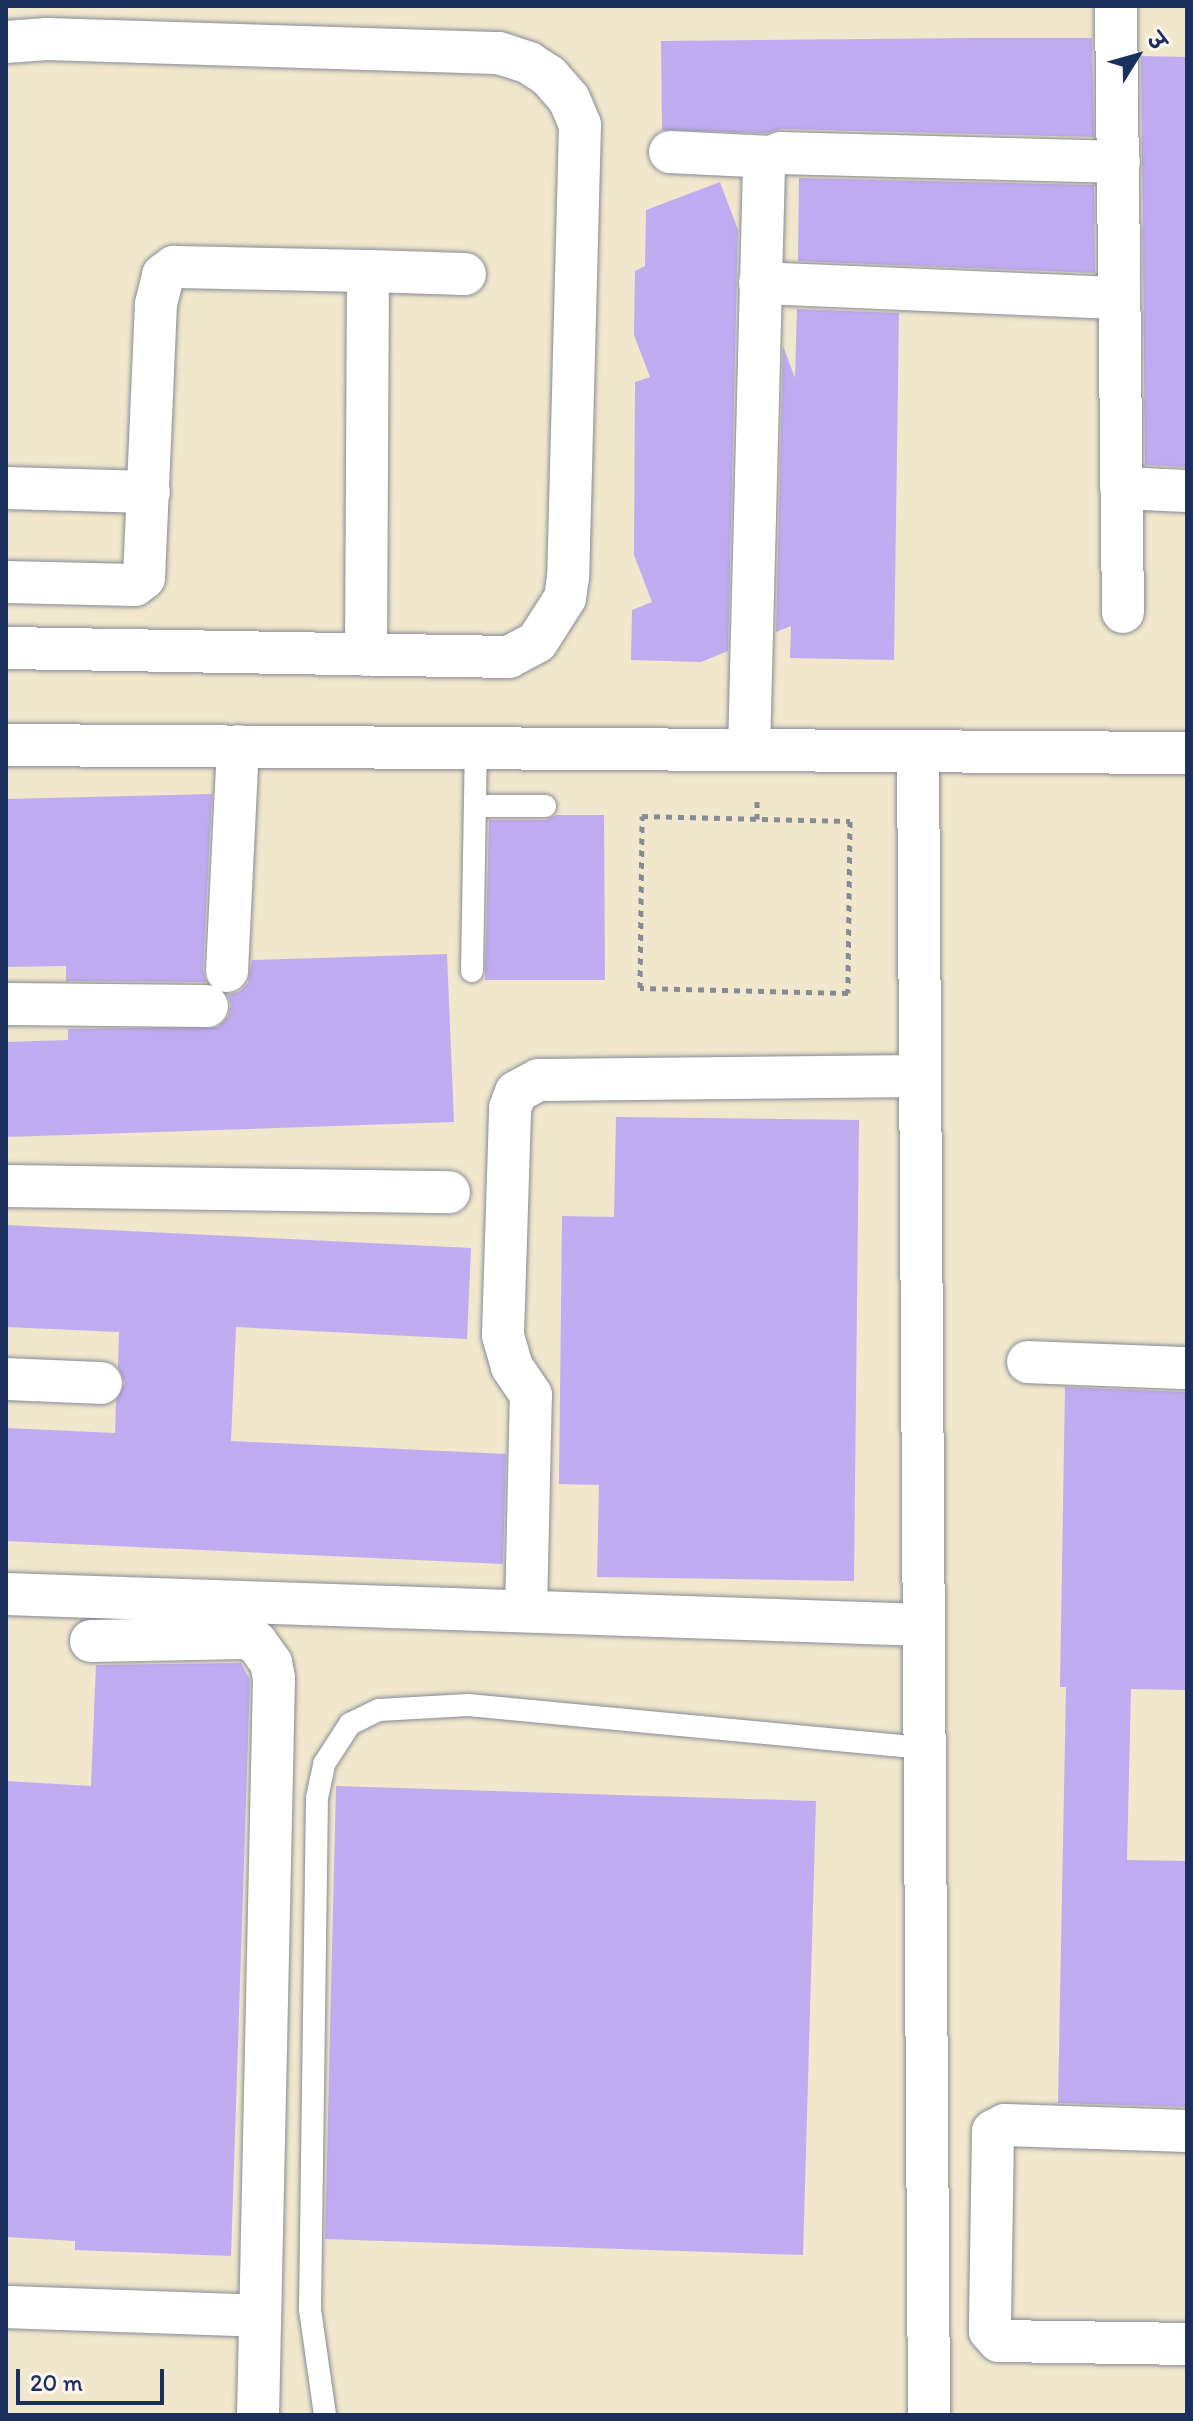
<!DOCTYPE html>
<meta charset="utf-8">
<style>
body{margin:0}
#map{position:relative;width:1193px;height:2421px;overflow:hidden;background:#f0e7cc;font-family:Itim,"Playpen Sans Deva",sans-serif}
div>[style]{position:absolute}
.building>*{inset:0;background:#c0acf1}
.path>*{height:5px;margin-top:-2.5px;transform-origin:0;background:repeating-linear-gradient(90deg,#868b95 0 6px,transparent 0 12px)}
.roads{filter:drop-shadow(0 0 2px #868b95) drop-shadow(0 0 2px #868b95)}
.lane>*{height:22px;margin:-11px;padding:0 11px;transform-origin:11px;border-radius:11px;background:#fff}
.street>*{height:42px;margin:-21px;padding:0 21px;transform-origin:21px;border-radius:21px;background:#fff}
span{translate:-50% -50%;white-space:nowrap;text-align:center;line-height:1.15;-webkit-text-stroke:6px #fbf7ec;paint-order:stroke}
.frame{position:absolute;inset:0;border:8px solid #1b2f5e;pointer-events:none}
.north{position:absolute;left:1097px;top:16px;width:80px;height:80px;-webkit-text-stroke:6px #fbf7ec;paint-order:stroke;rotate:53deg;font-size:22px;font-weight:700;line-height:32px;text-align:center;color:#1b2f5e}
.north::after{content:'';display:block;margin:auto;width:28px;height:36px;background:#1b2f5e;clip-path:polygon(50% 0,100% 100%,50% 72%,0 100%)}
.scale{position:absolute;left:16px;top:2369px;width:148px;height:36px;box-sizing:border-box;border:4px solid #1b2f5e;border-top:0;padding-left:10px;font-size:24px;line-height:28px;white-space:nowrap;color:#1b2f5e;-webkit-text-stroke:6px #fbf7ec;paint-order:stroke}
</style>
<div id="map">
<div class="building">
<i style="clip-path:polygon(971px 38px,1092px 38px,1094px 137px,782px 129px,767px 133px,662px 130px,661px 41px)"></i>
<i style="clip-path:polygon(1141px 56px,1187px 57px,1187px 467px,1145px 465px)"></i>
<i style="clip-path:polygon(799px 178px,1094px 185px,1095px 273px,798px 261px)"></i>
<i style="clip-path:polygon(720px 182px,738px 230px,728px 651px,701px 662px,631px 660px,632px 610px,652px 602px,634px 555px,635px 382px,650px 377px,634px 335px,635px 271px,645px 266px,646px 210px)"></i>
<i style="clip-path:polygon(797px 309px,899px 313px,894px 660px,790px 658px,791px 626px,776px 632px,783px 346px,795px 378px)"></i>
<i style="clip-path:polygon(212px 794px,203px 970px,206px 982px,66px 981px,66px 966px,6px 967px,6px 799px)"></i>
<i style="clip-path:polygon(556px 815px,604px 815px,605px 980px,485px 980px,489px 820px,545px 820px)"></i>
<i style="clip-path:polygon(447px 954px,454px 1122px,6px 1137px,6px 1042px,68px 1040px,68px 1029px,218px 1027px,228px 1017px,231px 1005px,228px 995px,239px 992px,248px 983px,252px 960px)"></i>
<i style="clip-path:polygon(616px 1117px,859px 1120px,854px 1581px,597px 1577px,599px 1485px,559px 1484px,562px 1216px,614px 1217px)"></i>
<i style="clip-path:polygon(6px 1225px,471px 1248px,467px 1339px,236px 1327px,231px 1441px,506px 1454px,503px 1564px,6px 1541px,6px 1428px,115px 1433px,116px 1400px,125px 1383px,118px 1367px,119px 1332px,6px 1327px)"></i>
<i style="clip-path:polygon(1065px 1387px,1187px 1392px,1187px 1690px,1131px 1689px,1127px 1860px,1187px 1861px,1187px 2107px,1058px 2103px,1066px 1687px,1060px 1687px)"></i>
<i style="clip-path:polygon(241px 1663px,250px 1680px,231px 2256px,75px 2250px,75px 2241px,6px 2237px,6px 1781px,91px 1786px,96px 1665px)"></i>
<i style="clip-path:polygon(336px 1786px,816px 1801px,803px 2255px,325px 2239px)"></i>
</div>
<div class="path">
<i style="left:642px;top:816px;width:208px;rotate:1.4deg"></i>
<i style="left:850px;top:821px;width:172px;rotate:90.7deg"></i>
<i style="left:848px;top:993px;width:208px;rotate:-178.6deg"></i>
<i style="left:640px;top:988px;width:172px;rotate:-89.3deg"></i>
<i style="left:757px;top:819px;width:23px;rotate:-90deg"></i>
</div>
<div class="roads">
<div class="lane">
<i style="left:475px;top:806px;width:70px"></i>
<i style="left:472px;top:971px;width:223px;rotate:-89deg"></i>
<i style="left:325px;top:2415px;width:106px;rotate:-98.1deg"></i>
<i style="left:310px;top:2310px;width:512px;rotate:-89.22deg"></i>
<i style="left:317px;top:1798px;width:35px;rotate:-78deg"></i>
<i style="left:324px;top:1764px;width:48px;rotate:-57deg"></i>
<i style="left:350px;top:1724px;width:32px;rotate:-26deg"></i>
<i style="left:379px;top:1710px;width:89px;rotate:-3.2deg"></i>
<i style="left:468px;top:1705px;width:458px;rotate:5.4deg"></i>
</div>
<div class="street">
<i style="left:1116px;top:6px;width:606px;rotate:89.34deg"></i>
<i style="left:6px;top:42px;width:41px;rotate:-4.2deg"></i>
<i style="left:47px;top:39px;width:452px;rotate:1.8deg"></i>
<i style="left:499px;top:53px;width:32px;rotate:18deg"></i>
<i style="left:529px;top:63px;width:24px;rotate:33deg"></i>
<i style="left:549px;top:76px;width:30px;rotate:49deg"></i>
<i style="left:569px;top:99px;width:28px;rotate:67deg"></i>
<i style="left:580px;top:125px;width:452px;rotate:91.5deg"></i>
<i style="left:568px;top:577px;width:21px;rotate:98deg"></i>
<i style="left:565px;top:598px;width:52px;rotate:122.5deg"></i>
<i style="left:537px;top:642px;width:32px;rotate:152deg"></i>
<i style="left:509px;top:657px;width:503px;rotate:-178.97deg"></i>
<i style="left:670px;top:152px;width:101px;rotate:2.8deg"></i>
<i style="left:760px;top:283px;width:359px;rotate:2.4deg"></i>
<i style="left:6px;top:488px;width:143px;rotate:1.6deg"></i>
<i style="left:1121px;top:488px;width:66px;rotate:2.6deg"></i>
<i style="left:6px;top:582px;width:129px;rotate:1.3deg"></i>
<i style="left:135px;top:585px;width:11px;rotate:-38deg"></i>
<i style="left:144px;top:578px;width:274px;rotate:-87.5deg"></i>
<i style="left:156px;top:304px;width:30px;rotate:-76deg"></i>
<i style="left:163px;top:275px;width:14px;rotate:-36deg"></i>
<i style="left:174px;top:267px;width:194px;rotate:1.2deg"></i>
<i style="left:366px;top:655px;width:384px;rotate:-89.7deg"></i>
<i style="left:368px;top:271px;width:97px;rotate:1.8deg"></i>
<i style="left:6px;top:745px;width:1181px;rotate:0.39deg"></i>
<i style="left:749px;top:750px;width:583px;rotate:-88.53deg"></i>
<i style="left:764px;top:167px;width:12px;rotate:-55deg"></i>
<i style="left:771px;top:157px;width:11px;rotate:-22deg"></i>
<i style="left:781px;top:153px;width:338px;rotate:1.5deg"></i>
<i style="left:918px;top:752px;width:1663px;rotate:89.62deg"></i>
<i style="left:227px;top:971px;width:225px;rotate:-87.2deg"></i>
<i style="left:6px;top:1004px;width:201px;rotate:0.6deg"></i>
<i style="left:6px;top:1186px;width:443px;rotate:0.8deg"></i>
<i style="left:1028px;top:1362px;width:159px;rotate:2.2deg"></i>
<i style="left:6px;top:1379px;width:95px;rotate:2.4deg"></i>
<i style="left:6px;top:1594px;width:918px;rotate:1.94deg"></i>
<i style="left:526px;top:1611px;width:216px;rotate:-88.7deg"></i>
<i style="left:531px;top:1395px;width:34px;rotate:-124deg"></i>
<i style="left:512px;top:1367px;width:33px;rotate:-106deg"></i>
<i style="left:503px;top:1335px;width:227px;rotate:-88.2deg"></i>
<i style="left:510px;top:1108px;width:17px;rotate:-69deg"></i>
<i style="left:516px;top:1092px;width:26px;rotate:-28deg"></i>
<i style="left:539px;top:1080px;width:381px;rotate:-0.6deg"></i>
<i style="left:91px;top:1641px;width:152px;rotate:-1.1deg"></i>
<i style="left:243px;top:1638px;width:14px;rotate:17deg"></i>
<i style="left:256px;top:1642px;width:26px;rotate:54deg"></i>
<i style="left:271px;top:1663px;width:15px;rotate:79deg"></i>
<i style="left:274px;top:1678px;width:737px;rotate:91.24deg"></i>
<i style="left:1187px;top:2131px;width:182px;rotate:-178.1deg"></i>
<i style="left:1005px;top:2125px;width:13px;rotate:153deg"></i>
<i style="left:993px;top:2131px;width:200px;rotate:90.9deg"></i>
<i style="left:990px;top:2331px;width:13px;rotate:48deg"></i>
<i style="left:999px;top:2341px;width:188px;rotate:0.9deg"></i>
<i style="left:6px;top:2307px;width:254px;rotate:2deg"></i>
</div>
</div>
<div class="frame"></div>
<div class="north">उ</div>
<div class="scale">20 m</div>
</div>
